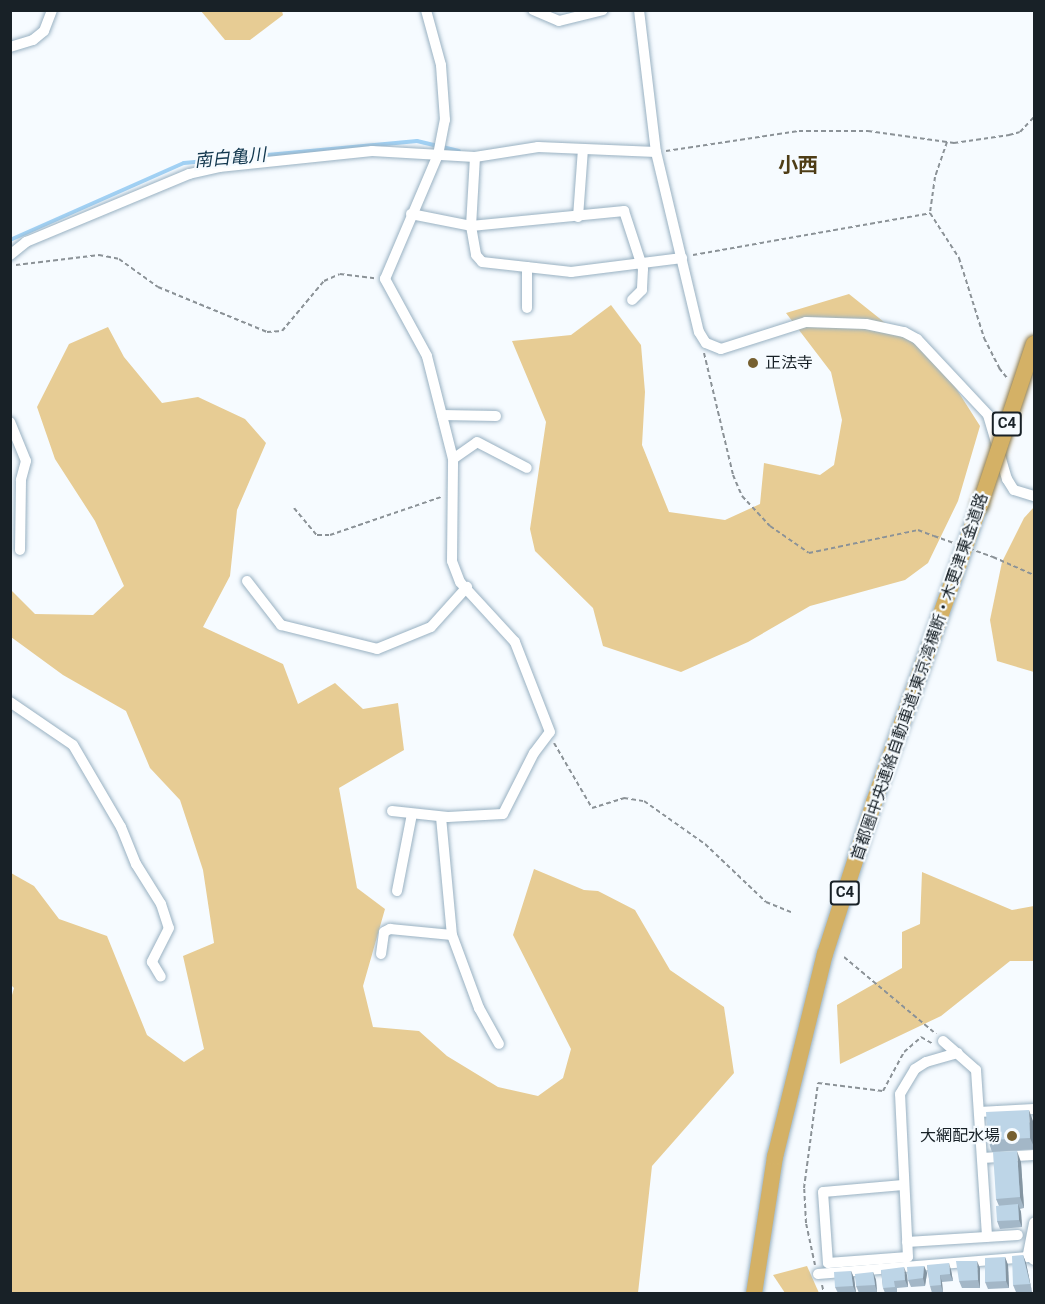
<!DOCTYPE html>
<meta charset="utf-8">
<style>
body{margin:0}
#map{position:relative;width:1045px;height:1304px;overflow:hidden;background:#f6fbff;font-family:Roboto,"Noto Sans JP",sans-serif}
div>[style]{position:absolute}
.green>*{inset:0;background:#e7cc94}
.stream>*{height:4px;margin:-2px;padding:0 2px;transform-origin:2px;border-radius:2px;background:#a1d1f4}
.path>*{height:2px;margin-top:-1px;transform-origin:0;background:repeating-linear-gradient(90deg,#8b9297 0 4.5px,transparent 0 7.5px)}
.roads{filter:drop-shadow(0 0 2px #99b1c2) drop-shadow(0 0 2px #99b1c2)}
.minor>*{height:10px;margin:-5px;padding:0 5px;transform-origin:5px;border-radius:5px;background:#fff}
.highway>*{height:16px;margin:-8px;padding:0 8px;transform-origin:8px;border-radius:8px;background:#d4b166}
.path-bridge>*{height:2px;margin-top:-1px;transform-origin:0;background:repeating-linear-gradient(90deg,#8b9297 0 4.5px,transparent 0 7.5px)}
.bridges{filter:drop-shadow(0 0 2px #927f50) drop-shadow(0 0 2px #927f50)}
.highway-bridge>*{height:16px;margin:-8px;padding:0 8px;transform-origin:8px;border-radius:8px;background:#d4b166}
.wall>*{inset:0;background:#a3b7c7}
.shaded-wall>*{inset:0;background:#8495a2}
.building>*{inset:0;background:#bdd5e7}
.dots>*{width:16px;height:16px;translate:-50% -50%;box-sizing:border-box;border:3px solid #f6fbff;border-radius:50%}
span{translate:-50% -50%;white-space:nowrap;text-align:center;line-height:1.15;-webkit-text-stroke:4.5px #f6fbff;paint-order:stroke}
.shield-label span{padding:2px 4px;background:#f6fbff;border:2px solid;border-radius:4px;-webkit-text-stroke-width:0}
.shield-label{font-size:15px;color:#182127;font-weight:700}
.poi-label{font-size:16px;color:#182127}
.left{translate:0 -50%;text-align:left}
.right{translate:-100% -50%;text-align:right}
.street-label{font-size:16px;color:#182127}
.water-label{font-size:18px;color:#12374e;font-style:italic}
.quarter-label{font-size:20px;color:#4e3d16;font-weight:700}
.frame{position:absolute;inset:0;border:12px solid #182127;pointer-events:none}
</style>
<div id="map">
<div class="green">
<i style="clip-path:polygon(201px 11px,282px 11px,283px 15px,250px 40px,225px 40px)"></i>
<i style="clip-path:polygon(849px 294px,899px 334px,933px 352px,980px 426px,958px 501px,928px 563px,905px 580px,810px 606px,748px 642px,681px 672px,603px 646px,593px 608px,535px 551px,530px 529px,546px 422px,512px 341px,571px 335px,611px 305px,641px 345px,645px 392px,642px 445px,669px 512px,725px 520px,760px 504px,764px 463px,820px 475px,834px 465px,842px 420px,831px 372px,786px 313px)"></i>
<i style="clip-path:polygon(108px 327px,124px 357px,162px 403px,198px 397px,245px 419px,266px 443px,237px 510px,230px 576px,203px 627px,283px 664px,298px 704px,335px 683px,363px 709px,398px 703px,404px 750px,339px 788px,357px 888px,385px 909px,363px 986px,373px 1027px,419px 1031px,447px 1056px,498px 1087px,538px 1096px,563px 1078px,571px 1049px,513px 935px,534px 869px,584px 890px,598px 891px,635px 910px,670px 970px,724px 1007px,734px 1073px,652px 1166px,638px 1293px,11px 1293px,10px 1002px,14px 988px,10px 984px,11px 873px,34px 886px,59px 919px,107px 936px,147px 1035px,184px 1062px,204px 1049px,183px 956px,214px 943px,203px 870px,180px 800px,150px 768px,126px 711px,63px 675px,11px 637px,11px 590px,35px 614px,93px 615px,124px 586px,95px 521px,55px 459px,37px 407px,69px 344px)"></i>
<i style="clip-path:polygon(1034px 507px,1034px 672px,997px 661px,990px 620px,1002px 562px,1024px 518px)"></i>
<i style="clip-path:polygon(922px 872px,1012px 910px,1034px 906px,1034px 961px,1010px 961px,941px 1016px,840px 1064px,837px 1005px,902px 968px,902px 932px,920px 924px)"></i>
<i style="clip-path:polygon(807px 1266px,819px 1293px,785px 1293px,773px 1275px)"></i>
</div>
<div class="stream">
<i style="left:10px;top:240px;width:190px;rotate:-23.9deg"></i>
<i style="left:184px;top:163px;width:234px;rotate:-5.4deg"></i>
<i style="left:417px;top:141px;width:43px;rotate:13.4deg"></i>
</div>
<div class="path">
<i style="left:947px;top:142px;width:37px;rotate:109deg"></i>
<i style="left:935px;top:177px;width:36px;rotate:98deg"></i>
<i style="left:930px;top:213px;width:54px;rotate:57.2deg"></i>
<i style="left:959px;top:258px;width:84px;rotate:72.6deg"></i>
<i style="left:984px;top:338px;width:34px;rotate:63deg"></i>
<i style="left:999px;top:368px;width:14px;rotate:51deg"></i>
<i style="left:666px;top:151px;width:134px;rotate:-8.6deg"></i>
<i style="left:799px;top:131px;width:69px"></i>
<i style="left:868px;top:131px;width:87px;rotate:7.9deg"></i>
<i style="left:954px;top:143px;width:56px;rotate:-8.3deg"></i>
<i style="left:1009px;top:135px;width:11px;rotate:-15deg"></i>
<i style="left:1020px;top:132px;width:21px;rotate:-47deg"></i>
<i style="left:693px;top:255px;width:241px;rotate:-10deg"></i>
<i style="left:16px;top:265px;width:84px;rotate:-6.9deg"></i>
<i style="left:99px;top:255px;width:20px;rotate:11deg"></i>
<i style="left:119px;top:259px;width:48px;rotate:35.7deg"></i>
<i style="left:158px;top:287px;width:118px;rotate:22.4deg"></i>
<i style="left:267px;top:332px;width:15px;rotate:-4deg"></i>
<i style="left:282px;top:331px;width:65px;rotate:-50deg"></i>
<i style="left:324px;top:281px;width:17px;rotate:-24deg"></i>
<i style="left:340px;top:274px;width:35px;rotate:7deg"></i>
<i style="left:704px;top:353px;width:125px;rotate:76.6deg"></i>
<i style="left:733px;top:475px;width:23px;rotate:67deg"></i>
<i style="left:742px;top:496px;width:41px;rotate:47deg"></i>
<i style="left:770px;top:526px;width:47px;rotate:34.7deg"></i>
<i style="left:809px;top:553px;width:111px;rotate:-11.9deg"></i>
<i style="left:918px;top:530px;width:17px;rotate:21deg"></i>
<i style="left:294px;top:508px;width:35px;rotate:50deg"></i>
<i style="left:317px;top:535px;width:13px"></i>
<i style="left:330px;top:535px;width:117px;rotate:-18.9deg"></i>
<i style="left:993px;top:557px;width:45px;rotate:23.7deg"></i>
<i style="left:554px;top:743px;width:75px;rotate:59.7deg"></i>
<i style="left:592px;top:808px;width:34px;rotate:-17deg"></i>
<i style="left:624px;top:798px;width:20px;rotate:9deg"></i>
<i style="left:644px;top:801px;width:75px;rotate:35.2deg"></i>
<i style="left:705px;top:844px;width:84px;rotate:43.6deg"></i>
<i style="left:766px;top:902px;width:27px;rotate:22deg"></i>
<i style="left:844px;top:957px;width:120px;rotate:39.9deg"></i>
<i style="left:815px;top:1265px;width:43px;rotate:-102.1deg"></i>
<i style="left:806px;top:1223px;width:35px;rotate:-93deg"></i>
<i style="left:804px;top:1188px;width:106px;rotate:-82.4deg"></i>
<i style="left:818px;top:1083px;width:65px;rotate:7deg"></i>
<i style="left:883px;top:1091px;width:44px;rotate:-61.7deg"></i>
<i style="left:904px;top:1052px;width:23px;rotate:-41deg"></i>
<i style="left:921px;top:1037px;width:14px;rotate:30deg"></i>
<i style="left:822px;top:1285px;width:9px;rotate:77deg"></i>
</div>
<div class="roads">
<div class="minor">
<i style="left:533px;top:10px;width:28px;rotate:23deg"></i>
<i style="left:559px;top:21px;width:45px;rotate:-14deg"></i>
<i style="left:639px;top:10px;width:143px;rotate:83.2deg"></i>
<i style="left:656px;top:152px;width:185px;rotate:76.6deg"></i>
<i style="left:699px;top:332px;width:13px;rotate:58deg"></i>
<i style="left:706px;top:343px;width:16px;rotate:22deg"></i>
<i style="left:721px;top:349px;width:89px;rotate:-17.6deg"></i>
<i style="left:806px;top:322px;width:60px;rotate:1.9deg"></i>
<i style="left:866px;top:324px;width:39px;rotate:12deg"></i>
<i style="left:904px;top:332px;width:15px;rotate:28deg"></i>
<i style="left:917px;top:339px;width:104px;rotate:46.9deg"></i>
<i style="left:988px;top:415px;width:67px;rotate:73.5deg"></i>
<i style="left:1007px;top:479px;width:13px;rotate:58deg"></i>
<i style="left:1014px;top:490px;width:21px;rotate:17deg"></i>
<i style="left:10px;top:47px;width:24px;rotate:-17deg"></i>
<i style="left:33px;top:40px;width:14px;rotate:-39deg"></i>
<i style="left:44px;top:31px;width:22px;rotate:-69deg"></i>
<i style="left:475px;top:157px;width:69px;rotate:93.3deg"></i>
<i style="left:471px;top:226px;width:29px;rotate:80deg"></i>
<i style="left:476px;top:255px;width:9px;rotate:49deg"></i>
<i style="left:482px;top:262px;width:90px;rotate:6.4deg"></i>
<i style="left:571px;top:272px;width:112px;rotate:-7.2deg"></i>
<i style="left:411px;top:214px;width:61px;rotate:11.3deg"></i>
<i style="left:471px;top:226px;width:154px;rotate:-5.6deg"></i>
<i style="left:624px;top:211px;width:61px;rotate:71.9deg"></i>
<i style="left:643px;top:269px;width:21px;rotate:93deg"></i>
<i style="left:642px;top:290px;width:14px;rotate:135deg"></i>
<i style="left:578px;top:217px;width:68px;rotate:-85.8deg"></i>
<i style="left:10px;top:255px;width:21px;rotate:-39deg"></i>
<i style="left:26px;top:242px;width:177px;rotate:-22.6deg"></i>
<i style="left:189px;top:174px;width:31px;rotate:-13deg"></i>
<i style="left:219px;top:167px;width:154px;rotate:-6deg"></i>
<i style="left:372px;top:151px;width:103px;rotate:3.3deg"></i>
<i style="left:475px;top:157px;width:64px;rotate:-9deg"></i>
<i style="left:538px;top:147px;width:118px;rotate:2.4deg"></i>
<i style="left:527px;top:267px;width:41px;rotate:90deg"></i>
<i style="left:442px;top:415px;width:54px;rotate:1.1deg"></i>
<i style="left:10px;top:422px;width:42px;rotate:67.7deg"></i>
<i style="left:26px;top:461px;width:20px;rotate:105deg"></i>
<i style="left:21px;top:480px;width:70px;rotate:90.8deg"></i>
<i style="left:453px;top:459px;width:29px;rotate:-35deg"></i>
<i style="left:477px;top:442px;width:56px;rotate:27.5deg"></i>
<i style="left:247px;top:581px;width:56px;rotate:52.3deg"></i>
<i style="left:281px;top:625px;width:99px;rotate:14deg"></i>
<i style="left:377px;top:649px;width:58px;rotate:-22.2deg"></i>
<i style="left:431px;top:627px;width:54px;rotate:-48deg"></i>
<i style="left:10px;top:702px;width:76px;rotate:34.3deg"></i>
<i style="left:73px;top:745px;width:95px;rotate:59.7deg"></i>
<i style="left:121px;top:827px;width:40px;rotate:68deg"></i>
<i style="left:136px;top:864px;width:47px;rotate:58deg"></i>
<i style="left:161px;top:904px;width:25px;rotate:72deg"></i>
<i style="left:169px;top:928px;width:38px;rotate:117deg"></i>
<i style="left:152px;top:962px;width:17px;rotate:59deg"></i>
<i style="left:392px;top:811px;width:56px;rotate:6.1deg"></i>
<i style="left:448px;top:817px;width:55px;rotate:-3.1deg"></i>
<i style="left:503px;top:814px;width:68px;rotate:-63.1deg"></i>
<i style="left:534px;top:753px;width:26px;rotate:-53deg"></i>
<i style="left:550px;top:732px;width:97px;rotate:-111.3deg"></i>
<i style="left:515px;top:642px;width:81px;rotate:-132.5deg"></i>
<i style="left:460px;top:582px;width:22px;rotate:-111deg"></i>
<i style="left:452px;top:561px;width:102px;rotate:-89.4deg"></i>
<i style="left:453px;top:459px;width:106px;rotate:-104.2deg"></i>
<i style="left:427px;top:356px;width:88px;rotate:-118.6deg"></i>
<i style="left:385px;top:279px;width:135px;rotate:-66.9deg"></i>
<i style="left:438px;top:155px;width:36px;rotate:-79deg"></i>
<i style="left:445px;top:120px;width:55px;rotate:-94.2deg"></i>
<i style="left:441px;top:65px;width:57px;rotate:-105.3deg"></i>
<i style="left:441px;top:817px;width:119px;rotate:84.7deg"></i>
<i style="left:452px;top:935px;width:78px;rotate:69.7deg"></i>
<i style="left:479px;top:1008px;width:41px;rotate:60.9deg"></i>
<i style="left:397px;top:891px;width:78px;rotate:-79deg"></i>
<i style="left:381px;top:954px;width:22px;rotate:-82deg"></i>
<i style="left:384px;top:932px;width:7px;rotate:-27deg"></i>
<i style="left:390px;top:929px;width:62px;rotate:5.5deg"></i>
<i style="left:943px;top:1041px;width:44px;rotate:41.3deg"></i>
<i style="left:976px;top:1070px;width:167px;rotate:86.2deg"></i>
<i style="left:979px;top:1112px;width:55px;rotate:-3.1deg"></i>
<i style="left:982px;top:1158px;width:52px;rotate:-3.3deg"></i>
<i style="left:903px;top:1185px;width:80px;rotate:175deg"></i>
<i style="left:823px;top:1192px;width:71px;rotate:86deg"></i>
<i style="left:828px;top:1263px;width:80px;rotate:-4.3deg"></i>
<i style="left:908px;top:1257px;width:163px;rotate:-92.8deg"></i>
<i style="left:900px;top:1094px;width:29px;rotate:-59deg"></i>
<i style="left:915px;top:1069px;width:13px;rotate:-32deg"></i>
<i style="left:926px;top:1062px;width:33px;rotate:-16deg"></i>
<i style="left:907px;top:1242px;width:111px;rotate:-3.6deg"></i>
<i style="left:1034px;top:1260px;width:8px;rotate:-135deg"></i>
<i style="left:1028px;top:1254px;width:32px;rotate:-79deg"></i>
<i style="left:818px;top:1274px;width:214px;rotate:-4.6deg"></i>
</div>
<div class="highway">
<i style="left:754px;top:1294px;width:139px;rotate:-81.3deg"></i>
<i style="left:775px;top:1157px;width:209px;rotate:-76.2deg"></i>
<i style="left:825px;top:954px;width:160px;rotate:-72.1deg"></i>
<i style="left:874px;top:802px;width:315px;rotate:-70.4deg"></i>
</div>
</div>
<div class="path-bridge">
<i style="left:934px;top:536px;width:63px;rotate:19.6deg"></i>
</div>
<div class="bridges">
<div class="highway-bridge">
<i style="left:980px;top:505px;width:170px;rotate:-71.5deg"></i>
</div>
</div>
<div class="wall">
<i style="clip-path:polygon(1033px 1121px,1035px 1149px,992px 1152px,988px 1140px)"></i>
<i style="clip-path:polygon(1021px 1162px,1024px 1208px,1020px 1209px,1021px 1212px,1022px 1227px,1000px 1229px,997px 1221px,999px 1206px,996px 1199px)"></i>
<i style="clip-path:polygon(1023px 1255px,1026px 1263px,1032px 1292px,1016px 1292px,1013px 1285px)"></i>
<i style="clip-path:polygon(1005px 1257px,1008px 1265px,1009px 1288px,988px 1289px,985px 1282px)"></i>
<i style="clip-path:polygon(927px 1265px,951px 1270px,953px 1281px,942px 1282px,943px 1293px,932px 1293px,930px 1286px)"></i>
<i style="clip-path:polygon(924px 1266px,927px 1273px,925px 1286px,911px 1287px,908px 1280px)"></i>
<i style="clip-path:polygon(980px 1268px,980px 1288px,962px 1288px,959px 1281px)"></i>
<i style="clip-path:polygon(881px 1270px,907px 1275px,908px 1287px,897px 1288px,897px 1293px,885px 1293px,883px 1288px)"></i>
<i style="clip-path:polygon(851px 1271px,854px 1278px,856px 1293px,838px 1293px,835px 1287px)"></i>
<i style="clip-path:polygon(873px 1272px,876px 1280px,877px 1292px,859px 1293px,856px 1286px)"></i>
</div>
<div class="shaded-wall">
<i style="clip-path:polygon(1029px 1110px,1033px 1121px,1035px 1149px,1030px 1138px)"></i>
<i style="clip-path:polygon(1017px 1151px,1021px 1162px,1024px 1208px,1020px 1197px)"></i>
<i style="clip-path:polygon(1018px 1204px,1021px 1212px,1022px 1227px,1019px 1220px)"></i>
<i style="clip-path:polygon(1023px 1255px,1026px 1263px,1032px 1292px,1030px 1284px)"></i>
<i style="clip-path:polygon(1005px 1257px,1008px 1265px,1009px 1288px,1006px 1281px)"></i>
<i style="clip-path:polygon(977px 1261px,980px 1268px,980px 1288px,978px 1280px)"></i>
<i style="clip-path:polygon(949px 1263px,951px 1270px,953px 1281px,950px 1274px)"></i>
<i style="clip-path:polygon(924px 1266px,927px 1273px,925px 1286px,923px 1278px)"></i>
<i style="clip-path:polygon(904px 1267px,907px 1275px,908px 1287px,905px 1280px)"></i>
<i style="clip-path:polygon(851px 1271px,854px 1278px,856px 1293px,853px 1286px)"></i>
<i style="clip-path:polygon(873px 1272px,876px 1280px,877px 1292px,875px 1285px)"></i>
<i style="clip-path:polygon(940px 1275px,942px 1282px,943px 1293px,941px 1285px)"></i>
</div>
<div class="building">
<i style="clip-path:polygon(1029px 1110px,1030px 1138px,988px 1140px,986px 1112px)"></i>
<i style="clip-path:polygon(1017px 1151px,1020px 1197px,996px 1199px,993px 1152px)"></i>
<i style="clip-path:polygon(1018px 1204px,1019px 1220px,997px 1221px,996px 1206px)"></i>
<i style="clip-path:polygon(1023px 1255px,1030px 1284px,1013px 1285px,1012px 1256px)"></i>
<i style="clip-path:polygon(1005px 1257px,1006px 1281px,985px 1282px,985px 1258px)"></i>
<i style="clip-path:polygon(956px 1261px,977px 1261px,978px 1280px,959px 1281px)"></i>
<i style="clip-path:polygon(949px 1263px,950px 1274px,940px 1275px,941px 1285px,930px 1286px,927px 1265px)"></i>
<i style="clip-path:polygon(924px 1266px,923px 1278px,908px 1280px,907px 1267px)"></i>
<i style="clip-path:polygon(904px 1267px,905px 1280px,894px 1281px,895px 1287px,883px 1288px,881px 1270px)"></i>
<i style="clip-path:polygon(851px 1271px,853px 1286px,835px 1287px,834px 1272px)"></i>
<i style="clip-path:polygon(873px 1272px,875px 1285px,856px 1286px,855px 1274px)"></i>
</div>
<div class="dots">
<i style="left:753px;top:363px;background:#766030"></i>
<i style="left:1012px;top:1136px;background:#766030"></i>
</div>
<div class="shield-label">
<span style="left:1007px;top:424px">C4</span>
<span style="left:845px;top:893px">C4</span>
</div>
<div class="poi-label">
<span class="left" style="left:765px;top:363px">正法寺</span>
<span class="right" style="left:1000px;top:1136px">大網配水場</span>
</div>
<div class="street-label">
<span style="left:920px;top:677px;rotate:-71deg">首都圏中央連絡自動車道;東京湾横断・木更津東金道路</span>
</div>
<div class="water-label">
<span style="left:230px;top:158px;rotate:-5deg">南白亀川</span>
</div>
<div class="quarter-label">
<span style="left:798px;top:165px">小西</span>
</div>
<div class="frame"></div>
</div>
